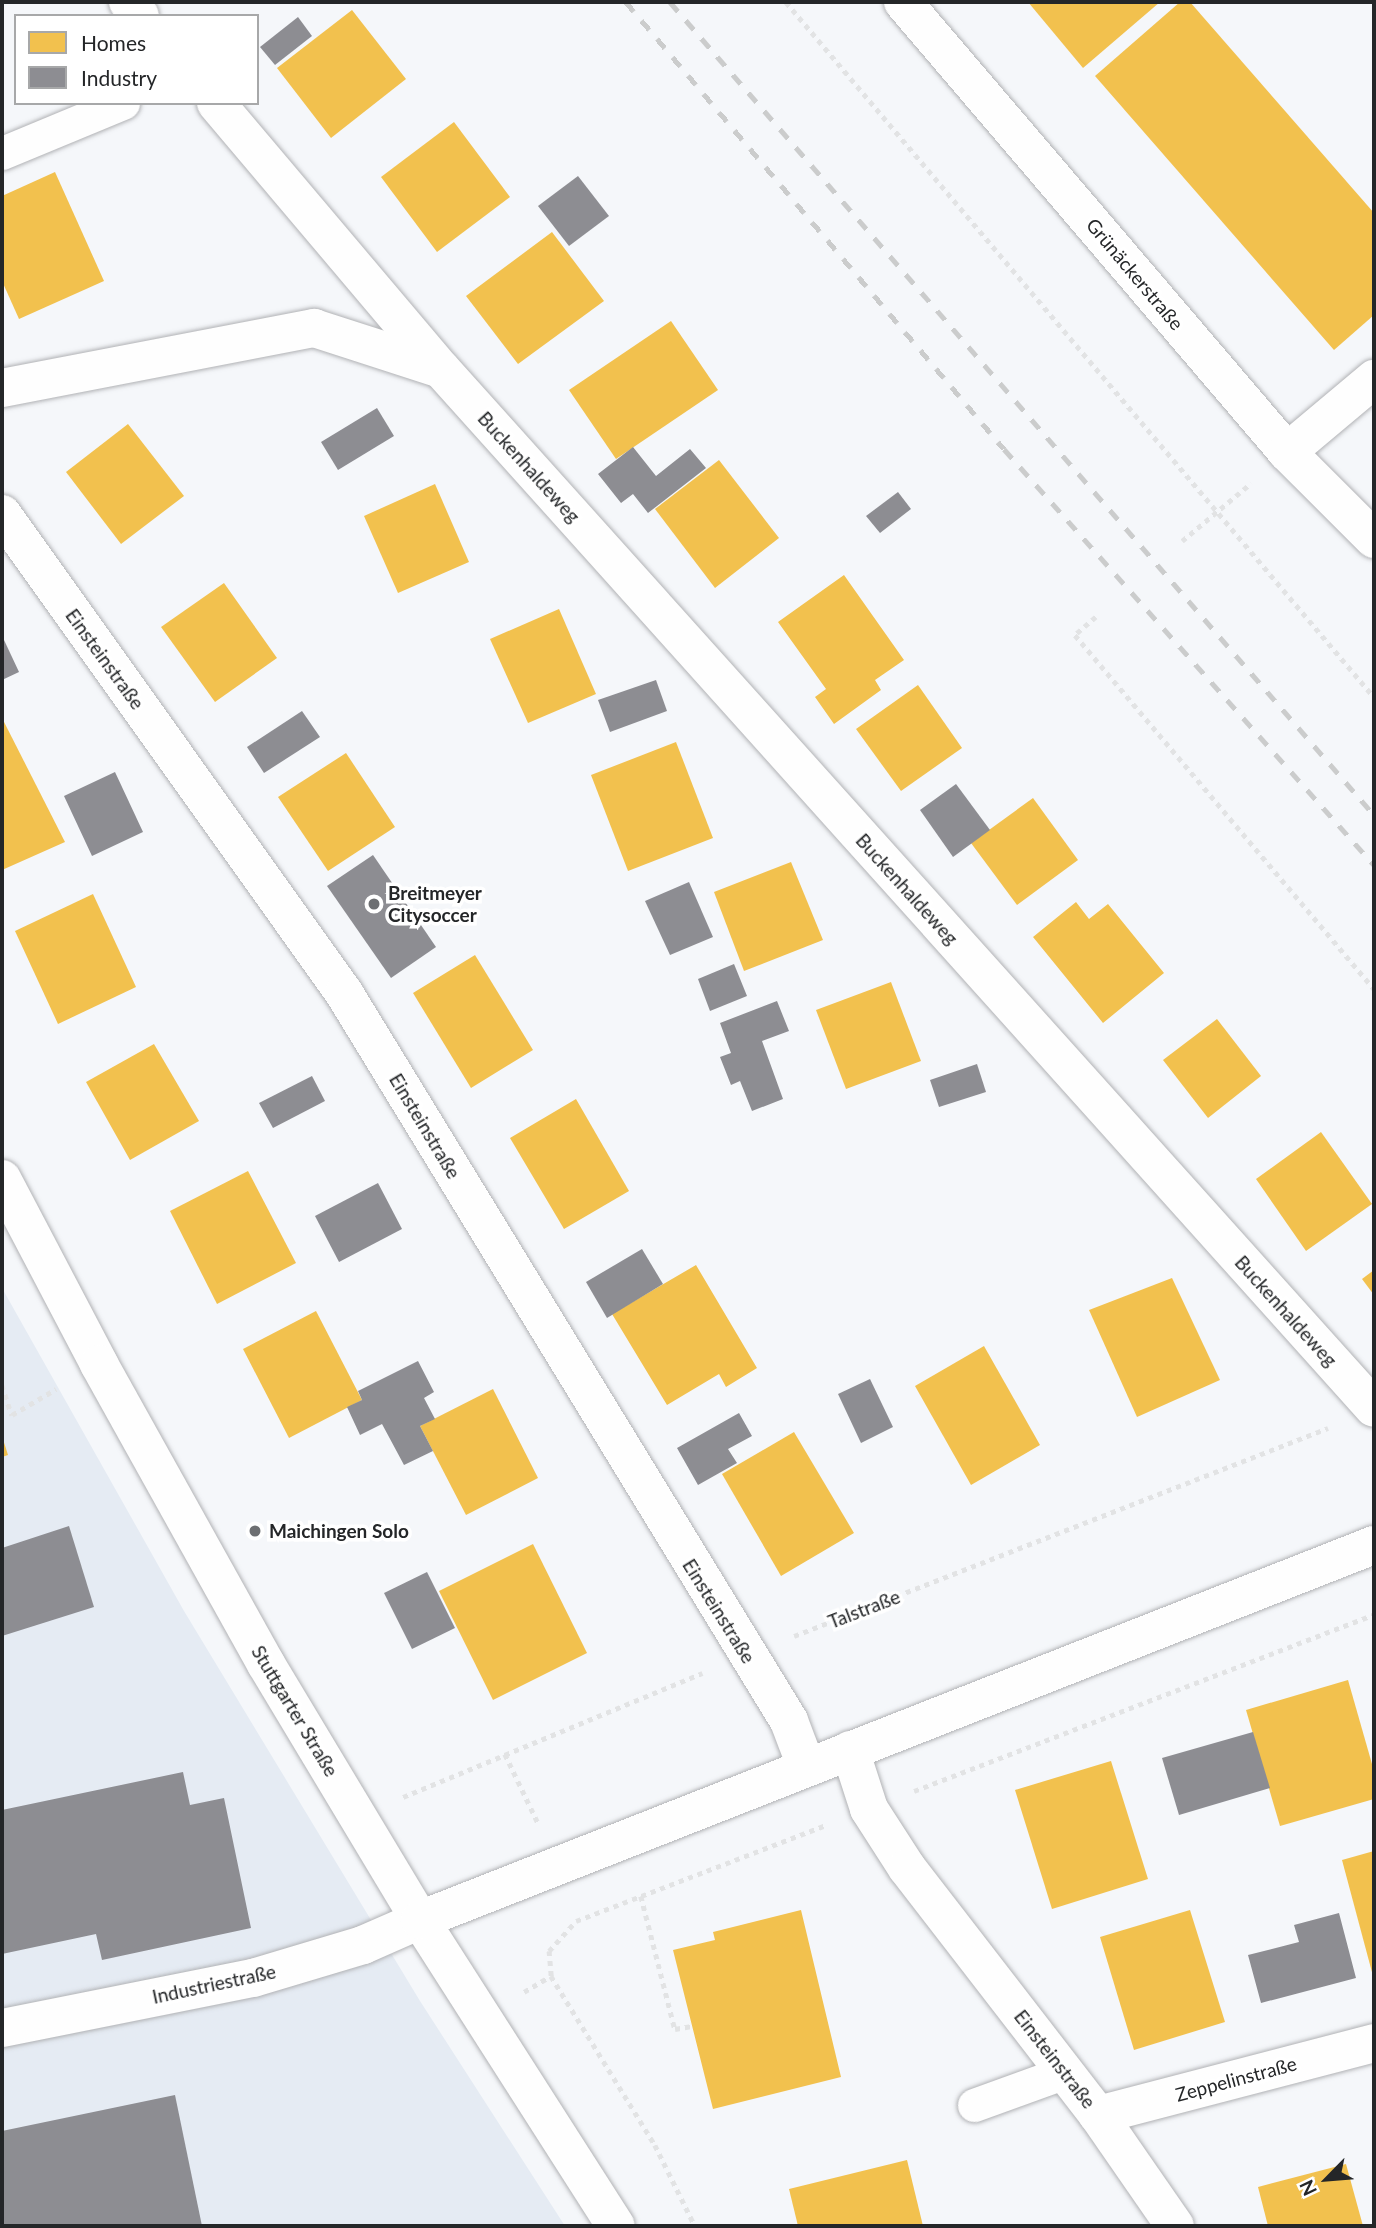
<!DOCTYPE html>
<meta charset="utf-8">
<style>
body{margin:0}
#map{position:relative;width:1376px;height:2228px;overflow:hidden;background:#f5f7fa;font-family:Lato,sans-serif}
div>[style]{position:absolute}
.built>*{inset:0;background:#e5ebf3}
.homes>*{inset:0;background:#f2c14e}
.industry>*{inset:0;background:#8d8d92}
.path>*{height:4.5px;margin-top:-2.25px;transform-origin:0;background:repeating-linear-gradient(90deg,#e2e3e4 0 5px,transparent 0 10px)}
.roads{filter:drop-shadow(0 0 2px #b1b2b5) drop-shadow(0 0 2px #b1b2b5)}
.lane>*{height:33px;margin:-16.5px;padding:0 16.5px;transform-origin:16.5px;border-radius:16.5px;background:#fefefe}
.street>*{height:38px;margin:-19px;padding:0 19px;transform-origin:19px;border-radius:19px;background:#fefefe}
.secondary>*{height:38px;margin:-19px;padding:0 19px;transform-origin:19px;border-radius:19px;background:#fefefe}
.rail>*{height:5px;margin-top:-2.5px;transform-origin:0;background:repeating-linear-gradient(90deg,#cbcccc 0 12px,transparent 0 24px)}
.dots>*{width:19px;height:19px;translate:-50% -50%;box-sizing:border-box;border:4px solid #fff;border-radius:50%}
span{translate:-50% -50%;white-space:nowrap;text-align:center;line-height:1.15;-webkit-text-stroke:7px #fff;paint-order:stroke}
.street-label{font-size:19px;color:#242628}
.poi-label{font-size:19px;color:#242628;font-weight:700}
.left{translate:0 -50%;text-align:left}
.frame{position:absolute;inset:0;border:4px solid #242628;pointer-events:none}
.legend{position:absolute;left:14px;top:14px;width:245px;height:91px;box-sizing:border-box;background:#fff;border:2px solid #a7a8a9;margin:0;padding:9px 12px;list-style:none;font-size:21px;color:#242628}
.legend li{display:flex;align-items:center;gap:14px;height:35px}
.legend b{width:35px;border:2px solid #a7a8a9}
.north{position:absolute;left:1292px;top:2144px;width:70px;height:70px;-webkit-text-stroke:5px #fff;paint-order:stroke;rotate:245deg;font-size:19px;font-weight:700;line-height:28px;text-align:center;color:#242628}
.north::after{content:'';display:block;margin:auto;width:24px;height:32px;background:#242628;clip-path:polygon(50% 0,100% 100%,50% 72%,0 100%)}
</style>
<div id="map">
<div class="built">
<i style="clip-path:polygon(2px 1288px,184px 1611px,420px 2001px,565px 2226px,2px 2226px)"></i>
</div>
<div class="homes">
<i style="clip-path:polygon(1028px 2px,1160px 2px,1083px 68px)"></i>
<i style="clip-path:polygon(1180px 2px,1190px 2px,1374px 213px,1374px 315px,1334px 350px,1095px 76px)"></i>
<i style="clip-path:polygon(352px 10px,406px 79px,331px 138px,277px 68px)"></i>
<i style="clip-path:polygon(454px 122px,510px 197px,437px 252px,381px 177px)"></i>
<i style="clip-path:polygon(55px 172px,104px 281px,19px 319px,2px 281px,2px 196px)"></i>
<i style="clip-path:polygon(552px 232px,604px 301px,518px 364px,466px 296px)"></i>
<i style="clip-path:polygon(671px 321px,718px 390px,616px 459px,569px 390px)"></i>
<i style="clip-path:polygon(128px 424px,184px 496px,121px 544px,66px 472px)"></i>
<i style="clip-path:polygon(719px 460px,779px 538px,715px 588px,655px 509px)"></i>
<i style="clip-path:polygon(435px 484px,469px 562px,398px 593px,364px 516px)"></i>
<i style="clip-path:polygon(844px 575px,904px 660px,875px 680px,881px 690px,834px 724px,815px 697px,826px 689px,778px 622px)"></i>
<i style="clip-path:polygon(224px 583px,277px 658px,215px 702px,161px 627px)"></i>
<i style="clip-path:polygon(559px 609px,596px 694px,528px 723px,490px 639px)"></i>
<i style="clip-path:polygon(918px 685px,962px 748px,901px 791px,856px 729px)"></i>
<i style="clip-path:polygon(2px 718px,65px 842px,2px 870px)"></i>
<i style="clip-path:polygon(676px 742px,713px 838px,628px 871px,591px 775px)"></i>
<i style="clip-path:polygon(346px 753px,395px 827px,328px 871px,278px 797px)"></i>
<i style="clip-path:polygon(1033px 798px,1078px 860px,1017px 905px,971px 843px)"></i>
<i style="clip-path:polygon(791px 862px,823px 940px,744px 971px,714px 892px)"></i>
<i style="clip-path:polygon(93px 894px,136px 987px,58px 1024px,15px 931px)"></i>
<i style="clip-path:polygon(1076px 902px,1089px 919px,1108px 904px,1164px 973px,1103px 1023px,1033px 937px)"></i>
<i style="clip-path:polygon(475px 955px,533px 1050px,471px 1088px,413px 993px)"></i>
<i style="clip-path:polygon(891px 982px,921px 1061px,846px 1089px,816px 1010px)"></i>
<i style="clip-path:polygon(1217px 1019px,1261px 1076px,1208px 1118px,1163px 1060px)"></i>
<i style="clip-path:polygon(154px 1044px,199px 1121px,130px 1160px,86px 1082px)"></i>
<i style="clip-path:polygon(576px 1099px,629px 1191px,564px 1229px,510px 1138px)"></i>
<i style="clip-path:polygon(1321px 1132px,1372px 1204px,1306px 1251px,1256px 1179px)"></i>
<i style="clip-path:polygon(248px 1171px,296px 1263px,217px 1304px,170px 1211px)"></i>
<i style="clip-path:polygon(696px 1265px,757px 1368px,726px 1387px,719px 1374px,667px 1405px,612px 1314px)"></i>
<i style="clip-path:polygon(1374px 1270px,1374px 1295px,1362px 1279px)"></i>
<i style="clip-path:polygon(1172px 1278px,1220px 1380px,1137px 1417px,1089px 1310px)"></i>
<i style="clip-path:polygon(316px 1311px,362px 1400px,289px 1438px,243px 1349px)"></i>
<i style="clip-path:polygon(984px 1346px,1040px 1445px,971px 1485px,915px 1386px)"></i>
<i style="clip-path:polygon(493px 1389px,538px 1478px,466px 1515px,420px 1426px)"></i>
<i style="clip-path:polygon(794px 1432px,854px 1533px,781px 1576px,722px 1474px)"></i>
<i style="clip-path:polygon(2px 1436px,8px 1455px,2px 1457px)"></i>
<i style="clip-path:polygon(533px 1544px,587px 1653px,493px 1700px,439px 1591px)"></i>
<i style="clip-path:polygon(1348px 1680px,1374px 1771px,1374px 1799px,1280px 1826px,1246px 1710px)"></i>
<i style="clip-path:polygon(1111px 1761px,1148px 1879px,1052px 1909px,1015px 1790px)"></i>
<i style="clip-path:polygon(1374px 1851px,1374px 1976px,1373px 1976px,1342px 1860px)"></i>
<i style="clip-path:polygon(801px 1910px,841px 2077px,713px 2109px,673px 1950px,715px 1940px,713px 1932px)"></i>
<i style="clip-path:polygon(1190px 1910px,1225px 2022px,1134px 2050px,1100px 1937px)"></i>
<i style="clip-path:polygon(907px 2160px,923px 2226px,798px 2226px,789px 2189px)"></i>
<i style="clip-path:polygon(1346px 2164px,1363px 2226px,1268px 2226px,1258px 2187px)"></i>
</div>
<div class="industry">
<i style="clip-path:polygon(298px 17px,312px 36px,275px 65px,260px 47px)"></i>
<i style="clip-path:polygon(578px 176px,609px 216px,569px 246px,538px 206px)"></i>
<i style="clip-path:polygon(377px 408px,394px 436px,338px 470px,321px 442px)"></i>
<i style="clip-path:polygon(633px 447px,656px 476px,690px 449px,706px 468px,648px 513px,633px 494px,621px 503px,598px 474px)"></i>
<i style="clip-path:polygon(898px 492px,911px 509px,880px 533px,866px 516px)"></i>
<i style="clip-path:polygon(4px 640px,19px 672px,2px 680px,2px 641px)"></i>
<i style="clip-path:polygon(656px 680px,667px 711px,610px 732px,598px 700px)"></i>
<i style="clip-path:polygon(302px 711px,320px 737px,264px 773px,247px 747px)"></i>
<i style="clip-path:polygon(115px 772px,143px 832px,92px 856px,64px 796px)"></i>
<i style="clip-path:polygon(956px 784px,990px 830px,953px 857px,920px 810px)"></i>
<i style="clip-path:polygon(373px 855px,436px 947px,391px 978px,327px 886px)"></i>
<i style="clip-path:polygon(689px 882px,713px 937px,670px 955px,645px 901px)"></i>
<i style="clip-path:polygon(734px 964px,747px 996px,710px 1011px,698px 979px)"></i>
<i style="clip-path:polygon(777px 1001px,789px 1031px,762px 1041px,783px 1099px,752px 1111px,740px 1081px,731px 1085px,720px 1057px,731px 1053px,720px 1023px)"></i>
<i style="clip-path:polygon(977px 1064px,986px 1092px,939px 1107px,930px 1080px)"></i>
<i style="clip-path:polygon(312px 1076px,325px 1101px,273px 1128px,259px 1103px)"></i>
<i style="clip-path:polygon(378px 1183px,402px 1229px,339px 1262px,315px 1216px)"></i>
<i style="clip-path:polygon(642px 1249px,663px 1284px,607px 1318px,586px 1282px)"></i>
<i style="clip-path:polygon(418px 1361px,434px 1392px,424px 1398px,435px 1419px,420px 1426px,433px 1451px,404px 1465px,382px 1424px,360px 1435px,347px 1407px,362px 1400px,358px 1391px)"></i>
<i style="clip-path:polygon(870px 1379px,893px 1427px,861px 1443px,838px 1394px)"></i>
<i style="clip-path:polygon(739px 1413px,752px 1436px,728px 1449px,737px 1463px,698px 1485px,677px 1448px)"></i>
<i style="clip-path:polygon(69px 1526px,94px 1607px,2px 1636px,2px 1548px)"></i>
<i style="clip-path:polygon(427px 1572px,455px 1628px,412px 1649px,384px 1593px)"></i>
<i style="clip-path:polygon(1253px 1732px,1270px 1788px,1179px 1815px,1162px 1758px)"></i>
<i style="clip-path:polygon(183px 1772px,190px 1805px,224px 1798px,251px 1928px,102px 1960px,96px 1934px,2px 1954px,2px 1810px)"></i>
<i style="clip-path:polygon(1339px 1913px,1356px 1978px,1261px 2003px,1248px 1955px,1299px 1942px,1294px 1925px)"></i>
<i style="clip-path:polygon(175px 2095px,202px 2226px,2px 2226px,2px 2131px)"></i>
</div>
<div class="path">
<i style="left:786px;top:2px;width:910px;rotate:49.77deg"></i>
<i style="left:1182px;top:541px;width:90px;rotate:-40deg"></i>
<i style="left:1096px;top:617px;width:28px;rotate:139deg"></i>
<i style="left:1075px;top:635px;width:463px;rotate:49.8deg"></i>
<i style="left:2px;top:1385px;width:32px;rotate:72deg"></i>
<i style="left:12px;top:1415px;width:51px;rotate:-30.6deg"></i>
<i style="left:794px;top:1636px;width:573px;rotate:-21.28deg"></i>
<i style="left:505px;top:1754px;width:76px;rotate:64.4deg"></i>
<i style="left:914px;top:1791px;width:493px;rotate:-21deg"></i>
<i style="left:403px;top:1797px;width:324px;rotate:-22.5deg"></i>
<i style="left:641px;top:1896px;width:137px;rotate:75.7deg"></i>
<i style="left:675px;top:2029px;width:17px;rotate:-10deg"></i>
<i style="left:551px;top:1976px;width:198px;rotate:58.4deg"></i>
<i style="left:655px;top:2145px;width:90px;rotate:63.7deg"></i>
<i style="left:524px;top:1992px;width:31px;rotate:-31deg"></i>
<i style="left:551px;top:1976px;width:25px;rotate:-95deg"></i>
<i style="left:549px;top:1951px;width:40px;rotate:-48deg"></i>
<i style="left:576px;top:1921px;width:266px;rotate:-21deg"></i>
</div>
<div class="roads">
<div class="lane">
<i style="left:2px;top:153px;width:131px;rotate:-22.5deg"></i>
<i style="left:974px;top:2105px;width:97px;rotate:-19.9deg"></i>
</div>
<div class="street">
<i style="left:128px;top:2px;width:18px;rotate:49deg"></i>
<i style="left:903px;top:2px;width:592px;rotate:49.52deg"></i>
<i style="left:1287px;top:452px;width:123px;rotate:45deg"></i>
<i style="left:216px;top:103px;width:348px;rotate:49.8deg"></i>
<i style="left:441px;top:369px;width:1396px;rotate:48.08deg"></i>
<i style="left:2px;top:388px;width:318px;rotate:-10.9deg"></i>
<i style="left:314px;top:328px;width:133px;rotate:17.9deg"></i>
<i style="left:1287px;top:452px;width:114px;rotate:-40deg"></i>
<i style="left:2px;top:514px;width:589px;rotate:54.47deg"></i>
<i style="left:344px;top:993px;width:853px;rotate:58.56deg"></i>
<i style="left:789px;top:1721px;width:48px;rotate:69.3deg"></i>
<i style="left:850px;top:1750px;width:62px;rotate:72.1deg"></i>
<i style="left:869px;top:1809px;width:70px;rotate:57.2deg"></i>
<i style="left:907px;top:1868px;width:312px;rotate:52.3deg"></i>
<i style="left:1098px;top:2115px;width:135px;rotate:55.3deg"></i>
<i style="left:2px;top:2028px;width:256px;rotate:-11.3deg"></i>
<i style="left:253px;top:1978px;width:115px;rotate:-16.7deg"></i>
<i style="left:363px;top:1945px;width:62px;rotate:-23.7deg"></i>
<i style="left:1098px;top:2115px;width:285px;rotate:-14.6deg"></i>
</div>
<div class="secondary">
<i style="left:2px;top:1179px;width:209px;rotate:62.3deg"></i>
<i style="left:99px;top:1364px;width:343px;rotate:60.9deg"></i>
<i style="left:266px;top:1664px;width:299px;rotate:59deg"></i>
<i style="left:420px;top:1920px;width:363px;rotate:57.4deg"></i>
<i style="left:420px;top:1920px;width:1025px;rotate:-21.46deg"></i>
</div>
</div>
<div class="rail">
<i style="left:626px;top:2px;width:585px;rotate:49.78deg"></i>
<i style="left:1004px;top:449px;width:557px;rotate:48.35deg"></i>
<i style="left:670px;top:2px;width:1075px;rotate:49.11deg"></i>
</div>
<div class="dots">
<i style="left:374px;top:904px;background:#6d6f72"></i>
<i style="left:255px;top:1531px;background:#6d6f72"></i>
</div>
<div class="street-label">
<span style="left:1135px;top:274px;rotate:50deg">Grünäckerstraße</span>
<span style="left:529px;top:467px;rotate:48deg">Buckenhaldeweg</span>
<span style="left:105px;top:659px;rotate:54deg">Einsteinstraße</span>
<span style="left:907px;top:889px;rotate:48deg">Buckenhaldeweg</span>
<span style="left:425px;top:1126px;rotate:59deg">Einsteinstraße</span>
<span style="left:1286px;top:1311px;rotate:48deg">Buckenhaldeweg</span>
<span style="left:864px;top:1609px;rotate:-21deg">Talstraße</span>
<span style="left:719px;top:1611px;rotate:58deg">Einsteinstraße</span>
<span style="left:295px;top:1711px;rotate:59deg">Stuttgarter Straße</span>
<span style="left:214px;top:1984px;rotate:-12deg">Industriestraße</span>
<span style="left:1055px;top:2059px;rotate:52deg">Einsteinstraße</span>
<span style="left:1236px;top:2079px;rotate:-15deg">Zeppelinstraße</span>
</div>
<div class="poi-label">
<span class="left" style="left:388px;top:904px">Breitmeyer<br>Citysoccer</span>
<span class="left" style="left:269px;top:1531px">Maichingen Solo</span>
</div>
<div class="frame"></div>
<ul class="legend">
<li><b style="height:19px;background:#f2c14e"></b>Homes</li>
<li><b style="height:19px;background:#8d8d92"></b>Industry</li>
</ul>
<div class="north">N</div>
</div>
